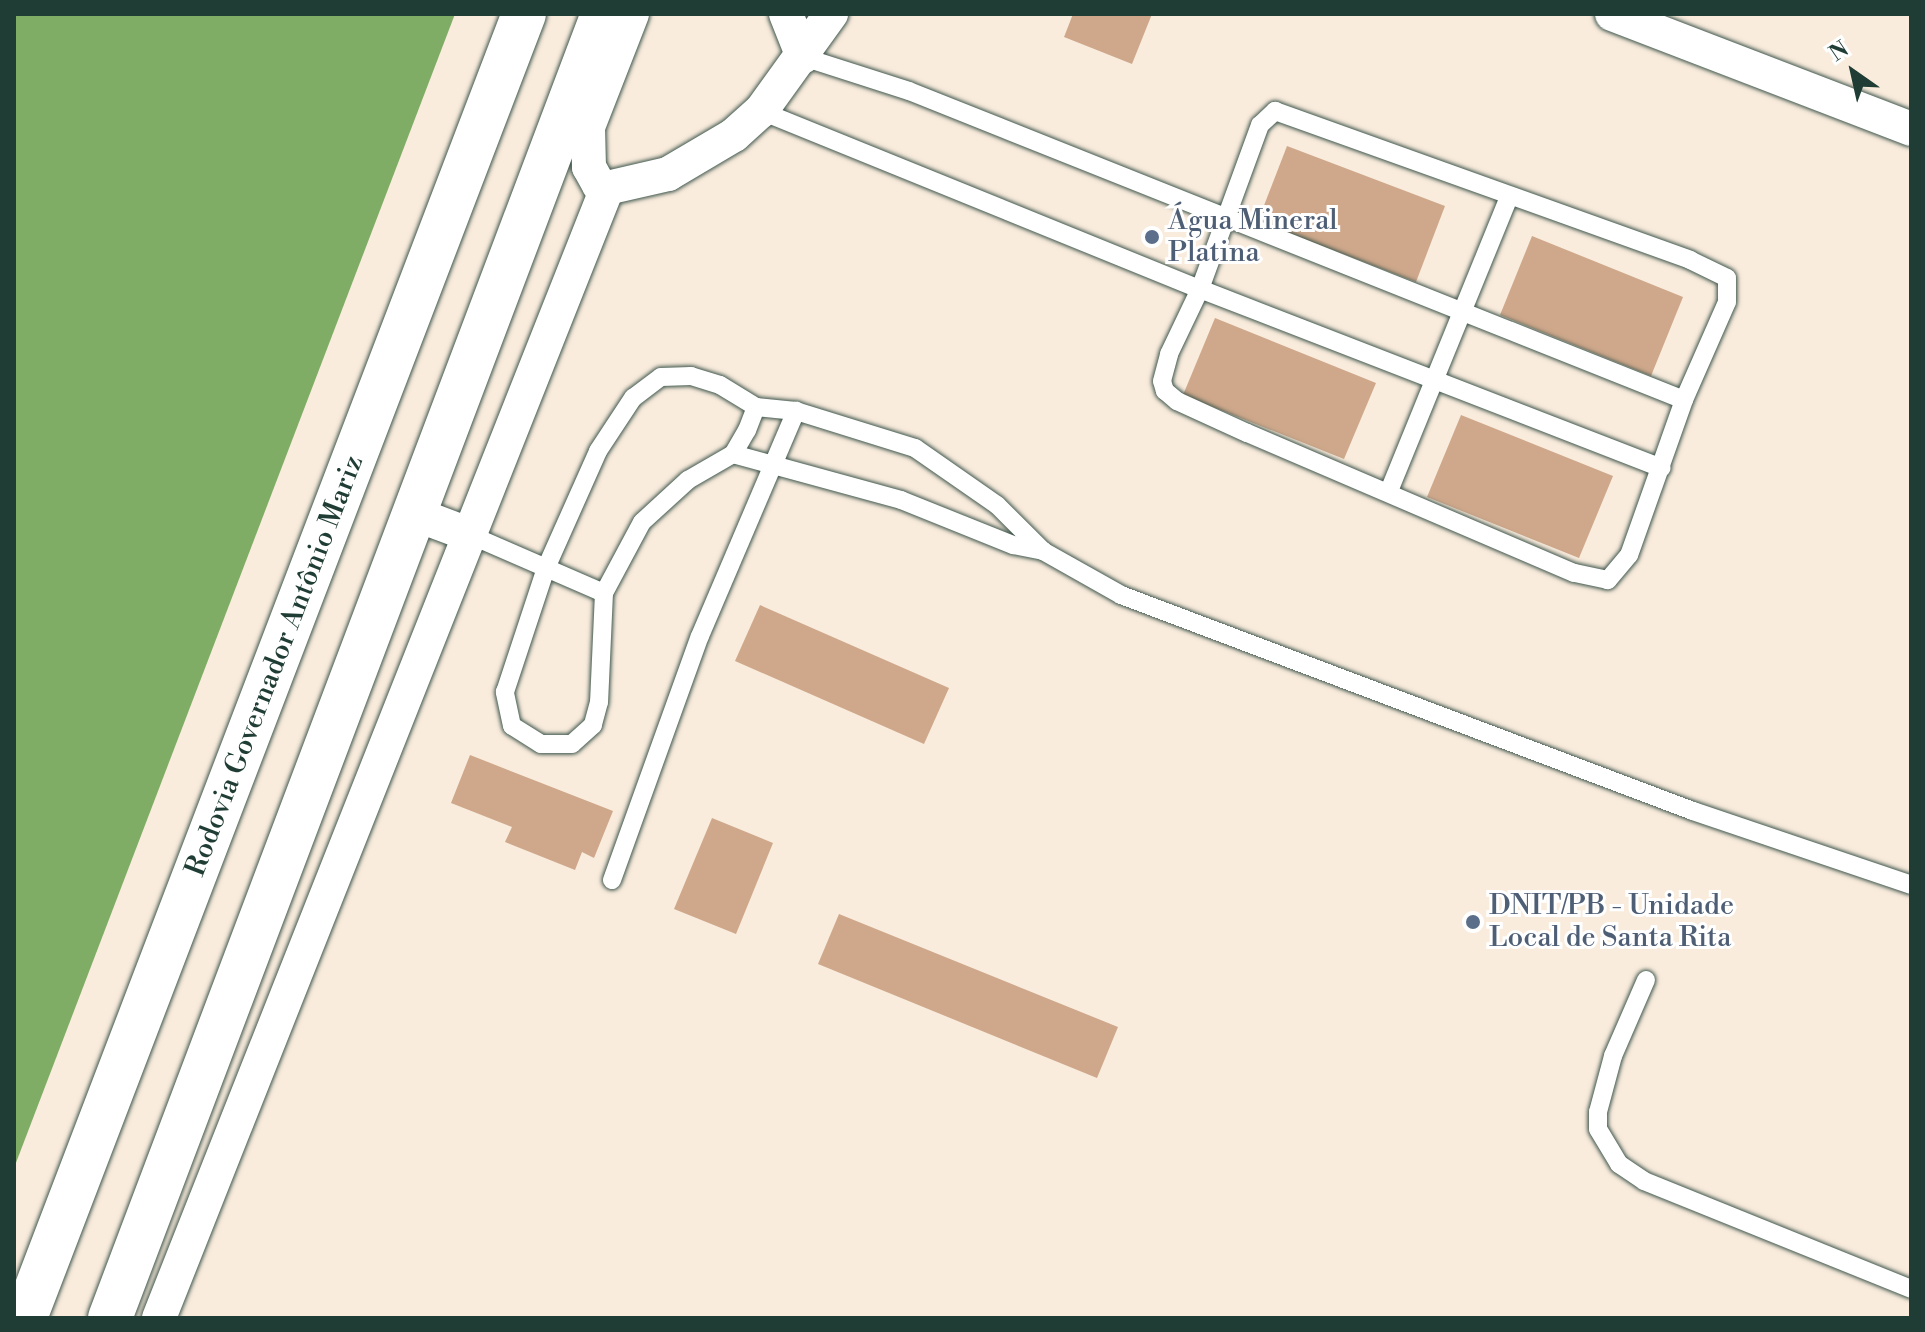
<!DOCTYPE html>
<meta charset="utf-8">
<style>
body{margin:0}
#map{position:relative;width:1925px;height:1332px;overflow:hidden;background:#f9ecdd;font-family:"Libre Bodoni",serif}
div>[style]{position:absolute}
.forest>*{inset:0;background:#80ad66}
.building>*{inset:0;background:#cfa88b}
.roads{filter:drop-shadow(0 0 2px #40574d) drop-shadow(0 0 2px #40574d)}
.service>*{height:18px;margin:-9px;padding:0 9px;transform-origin:9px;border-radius:9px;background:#fff}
.minor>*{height:34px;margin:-17px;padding:0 17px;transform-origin:17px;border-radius:17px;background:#fff}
.trunk>*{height:44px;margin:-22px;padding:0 22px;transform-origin:22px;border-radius:22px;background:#fff}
.dots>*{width:22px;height:22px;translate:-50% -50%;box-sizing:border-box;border:4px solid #fff;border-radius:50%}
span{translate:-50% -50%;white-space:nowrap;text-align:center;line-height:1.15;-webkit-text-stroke:6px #fff;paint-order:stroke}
.service-label{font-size:28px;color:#4e5e75}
.left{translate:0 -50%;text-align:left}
.street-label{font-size:28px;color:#1f3d34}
.frame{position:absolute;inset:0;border:16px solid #1f3d34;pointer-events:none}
.north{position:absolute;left:1813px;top:32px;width:80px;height:80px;-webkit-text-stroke:6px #fff;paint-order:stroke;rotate:326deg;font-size:22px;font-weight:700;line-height:32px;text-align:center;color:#1f3d34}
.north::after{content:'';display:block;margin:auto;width:28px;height:36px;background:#1f3d34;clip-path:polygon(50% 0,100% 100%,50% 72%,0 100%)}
</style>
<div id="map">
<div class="forest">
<i style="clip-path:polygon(14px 14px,455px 14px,14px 1168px)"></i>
</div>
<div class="building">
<i style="clip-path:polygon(1073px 14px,1152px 14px,1132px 64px,1064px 37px)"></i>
<i style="clip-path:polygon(1287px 146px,1445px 206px,1416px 282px,1258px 221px)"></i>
<i style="clip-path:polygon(1532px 236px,1683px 297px,1651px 376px,1500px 315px)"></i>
<i style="clip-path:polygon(1215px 318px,1376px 383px,1344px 459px,1183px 395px)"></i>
<i style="clip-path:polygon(1461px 415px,1613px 476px,1579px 558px,1427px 497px)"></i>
<i style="clip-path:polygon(760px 605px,949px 688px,924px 744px,735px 661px)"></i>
<i style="clip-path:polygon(470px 755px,613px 811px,594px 858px,582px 852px,575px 870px,505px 842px,512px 827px,451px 803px)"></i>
<i style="clip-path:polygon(712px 818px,773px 843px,736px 934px,674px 909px)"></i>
<i style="clip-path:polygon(839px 914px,1118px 1027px,1097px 1078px,818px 964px)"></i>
</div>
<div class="roads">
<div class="service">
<i style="left:803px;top:57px;width:111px;rotate:17.8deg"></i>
<i style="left:909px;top:91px;width:834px;rotate:21.74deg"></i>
<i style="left:761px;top:111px;width:474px;rotate:22.1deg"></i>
<i style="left:1200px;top:289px;width:495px;rotate:21.2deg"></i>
<i style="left:1275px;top:111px;width:441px;rotate:19.7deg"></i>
<i style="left:1690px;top:260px;width:41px;rotate:25.9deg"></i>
<i style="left:1727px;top:278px;width:24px;rotate:90deg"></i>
<i style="left:1727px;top:302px;width:107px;rotate:113.7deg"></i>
<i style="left:1684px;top:400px;width:164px;rotate:109.5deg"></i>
<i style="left:1629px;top:555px;width:33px;rotate:130deg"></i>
<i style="left:1608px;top:580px;width:35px;rotate:-168deg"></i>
<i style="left:1574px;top:573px;width:356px;rotate:-156.8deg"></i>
<i style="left:1247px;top:433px;width:77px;rotate:-155.4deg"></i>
<i style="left:1177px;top:401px;width:16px;rotate:-140deg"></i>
<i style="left:1165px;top:391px;width:10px;rotate:-107deg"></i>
<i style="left:1162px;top:381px;width:28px;rotate:-75deg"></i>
<i style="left:1169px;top:354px;width:72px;rotate:-64.5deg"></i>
<i style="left:1200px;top:289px;width:175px;rotate:-69.9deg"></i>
<i style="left:1260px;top:125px;width:21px;rotate:-43deg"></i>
<i style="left:691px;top:376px;width:30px;rotate:17deg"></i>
<i style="left:720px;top:385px;width:42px;rotate:31.4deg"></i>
<i style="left:756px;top:407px;width:25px;rotate:111deg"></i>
<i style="left:747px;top:430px;width:28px;rotate:120deg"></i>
<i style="left:733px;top:454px;width:52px;rotate:150deg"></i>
<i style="left:688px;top:480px;width:62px;rotate:137.6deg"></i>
<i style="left:642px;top:522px;width:81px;rotate:118.2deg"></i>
<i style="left:604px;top:593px;width:109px;rotate:92.6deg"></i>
<i style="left:599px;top:702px;width:24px;rotate:105deg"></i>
<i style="left:593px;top:725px;width:28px;rotate:138deg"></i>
<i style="left:572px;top:744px;width:31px;rotate:180deg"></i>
<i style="left:541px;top:744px;width:34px;rotate:-148deg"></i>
<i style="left:512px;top:726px;width:35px;rotate:-102deg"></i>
<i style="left:505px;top:692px;width:131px;rotate:-71.7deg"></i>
<i style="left:546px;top:568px;width:128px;rotate:-66deg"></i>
<i style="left:598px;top:451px;width:64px;rotate:-56.6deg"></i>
<i style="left:633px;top:398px;width:35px;rotate:-37deg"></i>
<i style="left:661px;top:377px;width:30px;rotate:-2deg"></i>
<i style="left:756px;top:407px;width:40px;rotate:5.7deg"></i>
<i style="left:796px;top:411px;width:125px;rotate:17.3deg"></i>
<i style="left:915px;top:448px;width:100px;rotate:34.8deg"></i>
<i style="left:997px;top:505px;width:65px;rotate:45deg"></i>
<i style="left:733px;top:454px;width:174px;rotate:15.3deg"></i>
<i style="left:901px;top:500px;width:121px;rotate:21.9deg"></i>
<i style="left:1013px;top:545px;width:31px;rotate:11deg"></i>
<i style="left:1043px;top:551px;width:90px;rotate:29.4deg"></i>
<i style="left:1121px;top:595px;width:611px;rotate:20.69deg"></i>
<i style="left:1693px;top:811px;width:230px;rotate:18.7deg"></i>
<i style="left:1389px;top:491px;width:318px;rotate:-67.8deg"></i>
<i style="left:468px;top:534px;width:148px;rotate:23.5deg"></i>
<i style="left:612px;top:880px;width:259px;rotate:-70.2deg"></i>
<i style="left:700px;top:636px;width:245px;rotate:-66.9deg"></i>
<i style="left:1646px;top:980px;width:83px;rotate:113.5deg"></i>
<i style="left:1613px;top:1056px;width:58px;rotate:105deg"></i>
<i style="left:1598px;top:1112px;width:17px;rotate:90deg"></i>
<i style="left:1598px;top:1129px;width:41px;rotate:59deg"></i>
<i style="left:1619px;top:1164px;width:30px;rotate:34deg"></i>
<i style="left:1644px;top:1181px;width:288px;rotate:22deg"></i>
</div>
<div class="minor">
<i style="left:632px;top:14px;width:121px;rotate:111.3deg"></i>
<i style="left:588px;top:127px;width:40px;rotate:88.6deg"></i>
<i style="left:589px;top:167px;width:21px;rotate:61deg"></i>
<i style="left:599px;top:185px;width:9px;rotate:21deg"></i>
<i style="left:607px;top:188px;width:63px;rotate:-12.9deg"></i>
<i style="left:668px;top:174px;width:77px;rotate:-30.6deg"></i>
<i style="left:734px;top:135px;width:36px;rotate:-42deg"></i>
<i style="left:761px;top:111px;width:120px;rotate:-54.2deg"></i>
<i style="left:786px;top:14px;width:46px;rotate:68.4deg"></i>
<i style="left:1612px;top:14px;width:320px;rotate:21deg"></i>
<i style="left:415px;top:514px;width:57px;rotate:20.7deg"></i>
<i style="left:159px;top:1318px;width:1216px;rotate:-68.37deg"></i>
</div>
<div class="trunk">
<i style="left:25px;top:1318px;width:1396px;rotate:-69.06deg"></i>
<i style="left:110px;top:1318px;width:1394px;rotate:-69.29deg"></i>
</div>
</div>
<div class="dots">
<i style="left:1152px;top:237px;background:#5c6f8a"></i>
<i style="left:1473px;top:922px;background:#5c6f8a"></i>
</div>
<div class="service-label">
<span class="left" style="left:1168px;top:237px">Água Mineral<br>Platina</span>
<span class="left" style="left:1489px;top:922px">DNIT/PB - Unidade<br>Local de Santa Rita</span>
</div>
<div class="street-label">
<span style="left:275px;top:666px;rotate:-69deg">Rodovia Governador Antônio Mariz</span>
</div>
<div class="frame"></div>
<div class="north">N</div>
</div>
